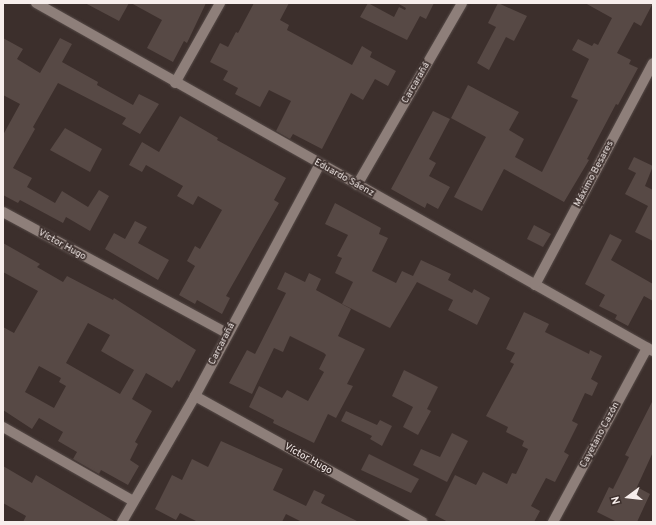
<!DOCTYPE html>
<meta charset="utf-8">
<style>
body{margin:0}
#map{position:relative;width:656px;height:525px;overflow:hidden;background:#3c2f2c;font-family:Overpass,sans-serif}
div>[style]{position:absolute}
.building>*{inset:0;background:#574945}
.roads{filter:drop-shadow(0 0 1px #564b48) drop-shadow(0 0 1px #564b48)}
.street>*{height:10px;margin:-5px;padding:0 5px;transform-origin:5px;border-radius:5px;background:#8e7f7a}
span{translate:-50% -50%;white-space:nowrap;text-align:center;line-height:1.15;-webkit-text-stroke:3.5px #3c2f2c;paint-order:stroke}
.street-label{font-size:10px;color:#f7eeec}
.frame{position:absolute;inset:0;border:4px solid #f7eeec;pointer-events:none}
.north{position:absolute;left:608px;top:477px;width:40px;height:40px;-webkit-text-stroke:3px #3c2f2c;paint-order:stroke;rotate:255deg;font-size:11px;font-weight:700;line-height:16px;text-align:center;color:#f7eeec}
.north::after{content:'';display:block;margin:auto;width:14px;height:18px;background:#f7eeec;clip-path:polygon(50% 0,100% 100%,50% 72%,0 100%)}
</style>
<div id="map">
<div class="building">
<i style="clip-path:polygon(85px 3px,129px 3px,119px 21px)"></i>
<i style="clip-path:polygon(131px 3px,206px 3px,187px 43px,184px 41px,173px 62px,147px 48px,162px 20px)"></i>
<i style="clip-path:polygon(254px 3px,289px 3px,280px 20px,289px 25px,287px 30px,352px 65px,362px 46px,372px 52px,370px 57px,396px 71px,388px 86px,375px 79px,363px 100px,351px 93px,322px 149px,293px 134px,290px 139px,276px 131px,291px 101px,269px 90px,260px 107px,235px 94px,238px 88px,223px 80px,228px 71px,210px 62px,220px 43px,228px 47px,236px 32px,238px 33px)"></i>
<i style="clip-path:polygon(368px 3px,394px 17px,399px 7px,405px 10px,406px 8px,397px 3px,434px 3px,426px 19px,420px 16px,407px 40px,360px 17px)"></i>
<i style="clip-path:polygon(498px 3px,527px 16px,514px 41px,506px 37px,489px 70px,477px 63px,496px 27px,488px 23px)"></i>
<i style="clip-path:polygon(585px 3px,653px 3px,641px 26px,634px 22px,617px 53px,631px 60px,629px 64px,638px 68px,618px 105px,616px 104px,587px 159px,589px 160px,564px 202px,504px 169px,482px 211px,454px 197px,486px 137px,451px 118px,468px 85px,519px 112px,509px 130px,524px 139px,515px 157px,542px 172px,578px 100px,571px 97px,589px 59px,572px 50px,578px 39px,592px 46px,594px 43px,598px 45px,612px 18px)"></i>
<i style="clip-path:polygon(3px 38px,23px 49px,17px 59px,40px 73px,60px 38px,72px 44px,62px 62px,98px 82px,97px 85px,133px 105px,139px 94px,159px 104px,140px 134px,122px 124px,126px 118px,58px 83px,33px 127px,35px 129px,13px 168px,32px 178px,27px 187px,55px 203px,62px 191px,88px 207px,99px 190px,109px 196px,90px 231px,66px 217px,63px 223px,20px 200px,18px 203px,3px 195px,3px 135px,20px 104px,3px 95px)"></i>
<i style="clip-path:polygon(433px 111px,450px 119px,429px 159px,436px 163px,429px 176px,450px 187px,438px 209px,427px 203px,425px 208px,391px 189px)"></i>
<i style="clip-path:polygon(180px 116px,218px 138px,217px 140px,286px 178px,274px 200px,279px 203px,226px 296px,230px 298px,222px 314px,197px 300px,195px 304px,179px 295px,195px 266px,187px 261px,195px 246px,200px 249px,222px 210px,198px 196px,193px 205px,177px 196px,183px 186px,146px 165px,142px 172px,129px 165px,142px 142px,159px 152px)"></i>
<i style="clip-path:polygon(65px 128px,102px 149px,90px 172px,50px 150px)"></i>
<i style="clip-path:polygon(634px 157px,653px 166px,645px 186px,653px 190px,653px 241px,635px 232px,648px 206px,625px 194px,636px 173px,628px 169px)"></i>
<i style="clip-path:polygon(335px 203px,381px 228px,379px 234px,388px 238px,372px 271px,396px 283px,402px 271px,413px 276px,421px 260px,451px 274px,448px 280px,472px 293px,474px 289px,490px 298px,477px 325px,448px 310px,453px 300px,417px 282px,390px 328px,342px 304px,353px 282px,335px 273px,342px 258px,337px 256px,348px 235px,325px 224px)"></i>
<i style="clip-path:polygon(135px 221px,147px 227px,138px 243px,169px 260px,158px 280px,105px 249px,114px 233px,125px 239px)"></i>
<i style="clip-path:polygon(534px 225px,551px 234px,543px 247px,527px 239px)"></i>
<i style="clip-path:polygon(610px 234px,622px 240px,611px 260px,653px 284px,653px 301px,644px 296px,628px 326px,615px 319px,617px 315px,599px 306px,605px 295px,585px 284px)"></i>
<i style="clip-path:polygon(evenodd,3px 243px,40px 264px,37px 267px,63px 282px,67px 276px,113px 300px,114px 298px,196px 350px,179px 382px,177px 380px,172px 388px,146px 373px,132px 399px,152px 411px,135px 442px,138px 444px,130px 460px,139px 466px,128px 485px,101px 470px,99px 474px,73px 459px,77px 452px,58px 441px,63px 432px,39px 418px,32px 429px,3px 410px,3px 327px,14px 333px,38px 291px,3px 272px,3px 243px,88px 323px,110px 335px,101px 351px,134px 370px,120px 394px,66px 363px,88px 323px,3px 243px,39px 366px,61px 378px,59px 382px,66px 386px,54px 408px,25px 392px,39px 366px)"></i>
<i style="clip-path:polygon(285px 272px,305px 282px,309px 273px,321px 279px,316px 290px,351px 309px,338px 336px,365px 349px,347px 384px,353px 386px,336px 418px,328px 414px,314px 443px,273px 423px,274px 420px,249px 407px,259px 386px,282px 398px,287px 390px,308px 401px,324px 372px,319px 369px,326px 355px,324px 353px,290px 336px,283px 352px,274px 348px,252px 394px,229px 383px,247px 350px,255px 354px,286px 293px,277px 289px)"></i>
<i style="clip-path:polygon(524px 312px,549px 324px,545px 332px,589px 354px,590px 350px,602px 356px,591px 379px,598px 383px,592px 396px,585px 393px,572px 421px,578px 424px,564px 452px,569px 455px,555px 482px,546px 478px,531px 506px,540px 511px,534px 522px,448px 522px,435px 515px,455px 475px,476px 485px,483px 472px,507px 484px,512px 473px,516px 474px,528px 449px,522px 446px,524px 441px,506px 432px,508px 427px,486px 416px,514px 364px,510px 362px,515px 353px,506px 349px)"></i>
<i style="clip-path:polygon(404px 370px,438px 387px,427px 409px,431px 411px,418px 435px,403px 427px,413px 407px,392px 396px)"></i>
<i style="clip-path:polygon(653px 400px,653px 452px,637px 487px,650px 494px,637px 522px,617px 522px,597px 512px,609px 487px,613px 489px,629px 457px,625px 455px)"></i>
<i style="clip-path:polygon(346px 411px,377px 425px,380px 420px,392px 426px,382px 446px,370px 439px,372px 436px,341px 421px)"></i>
<i style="clip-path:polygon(452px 433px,468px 441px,447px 482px,413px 465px,421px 449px,440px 457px)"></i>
<i style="clip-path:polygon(221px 441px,283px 469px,273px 490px,306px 506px,314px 490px,325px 495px,321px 503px,359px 522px,302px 522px,286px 514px,282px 522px,198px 522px,180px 513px,176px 520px,155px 509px,172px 475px,182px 480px,192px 459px,208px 467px)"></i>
<i style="clip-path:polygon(369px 454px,419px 479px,411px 493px,361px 470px)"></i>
<i style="clip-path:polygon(3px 466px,32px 483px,36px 475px,116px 522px,23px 522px,26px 516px,3px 503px)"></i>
</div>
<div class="roads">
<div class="street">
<i style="left:36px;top:3px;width:708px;rotate:29.42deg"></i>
<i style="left:175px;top:83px;width:92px;rotate:-60.6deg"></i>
<i style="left:357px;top:185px;width:210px;rotate:-60deg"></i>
<i style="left:3px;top:212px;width:255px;rotate:28.4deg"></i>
<i style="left:535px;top:285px;width:251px;rotate:-62deg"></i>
<i style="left:195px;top:396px;width:260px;rotate:29deg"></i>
<i style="left:3px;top:427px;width:150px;rotate:29.6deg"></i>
<i style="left:122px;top:522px;width:146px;rotate:-59.9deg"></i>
<i style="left:195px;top:396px;width:264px;rotate:-61.7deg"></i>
<i style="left:553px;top:522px;width:198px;rotate:-61.6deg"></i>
</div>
</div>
<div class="street-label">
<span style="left:416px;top:83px;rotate:-60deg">Carcarañá</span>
<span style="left:594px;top:174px;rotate:-62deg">Máximo Besares</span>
<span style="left:344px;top:178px;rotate:29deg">Eduardo Sáenz</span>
<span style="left:62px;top:245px;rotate:29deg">Víctor Hugo</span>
<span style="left:222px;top:344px;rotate:-63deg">Carcarañá</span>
<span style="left:600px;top:435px;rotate:-62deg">Cayetano Cazón</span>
<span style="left:308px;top:459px;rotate:29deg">Víctor Hugo</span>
</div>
<div class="frame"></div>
<div class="north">N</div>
</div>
